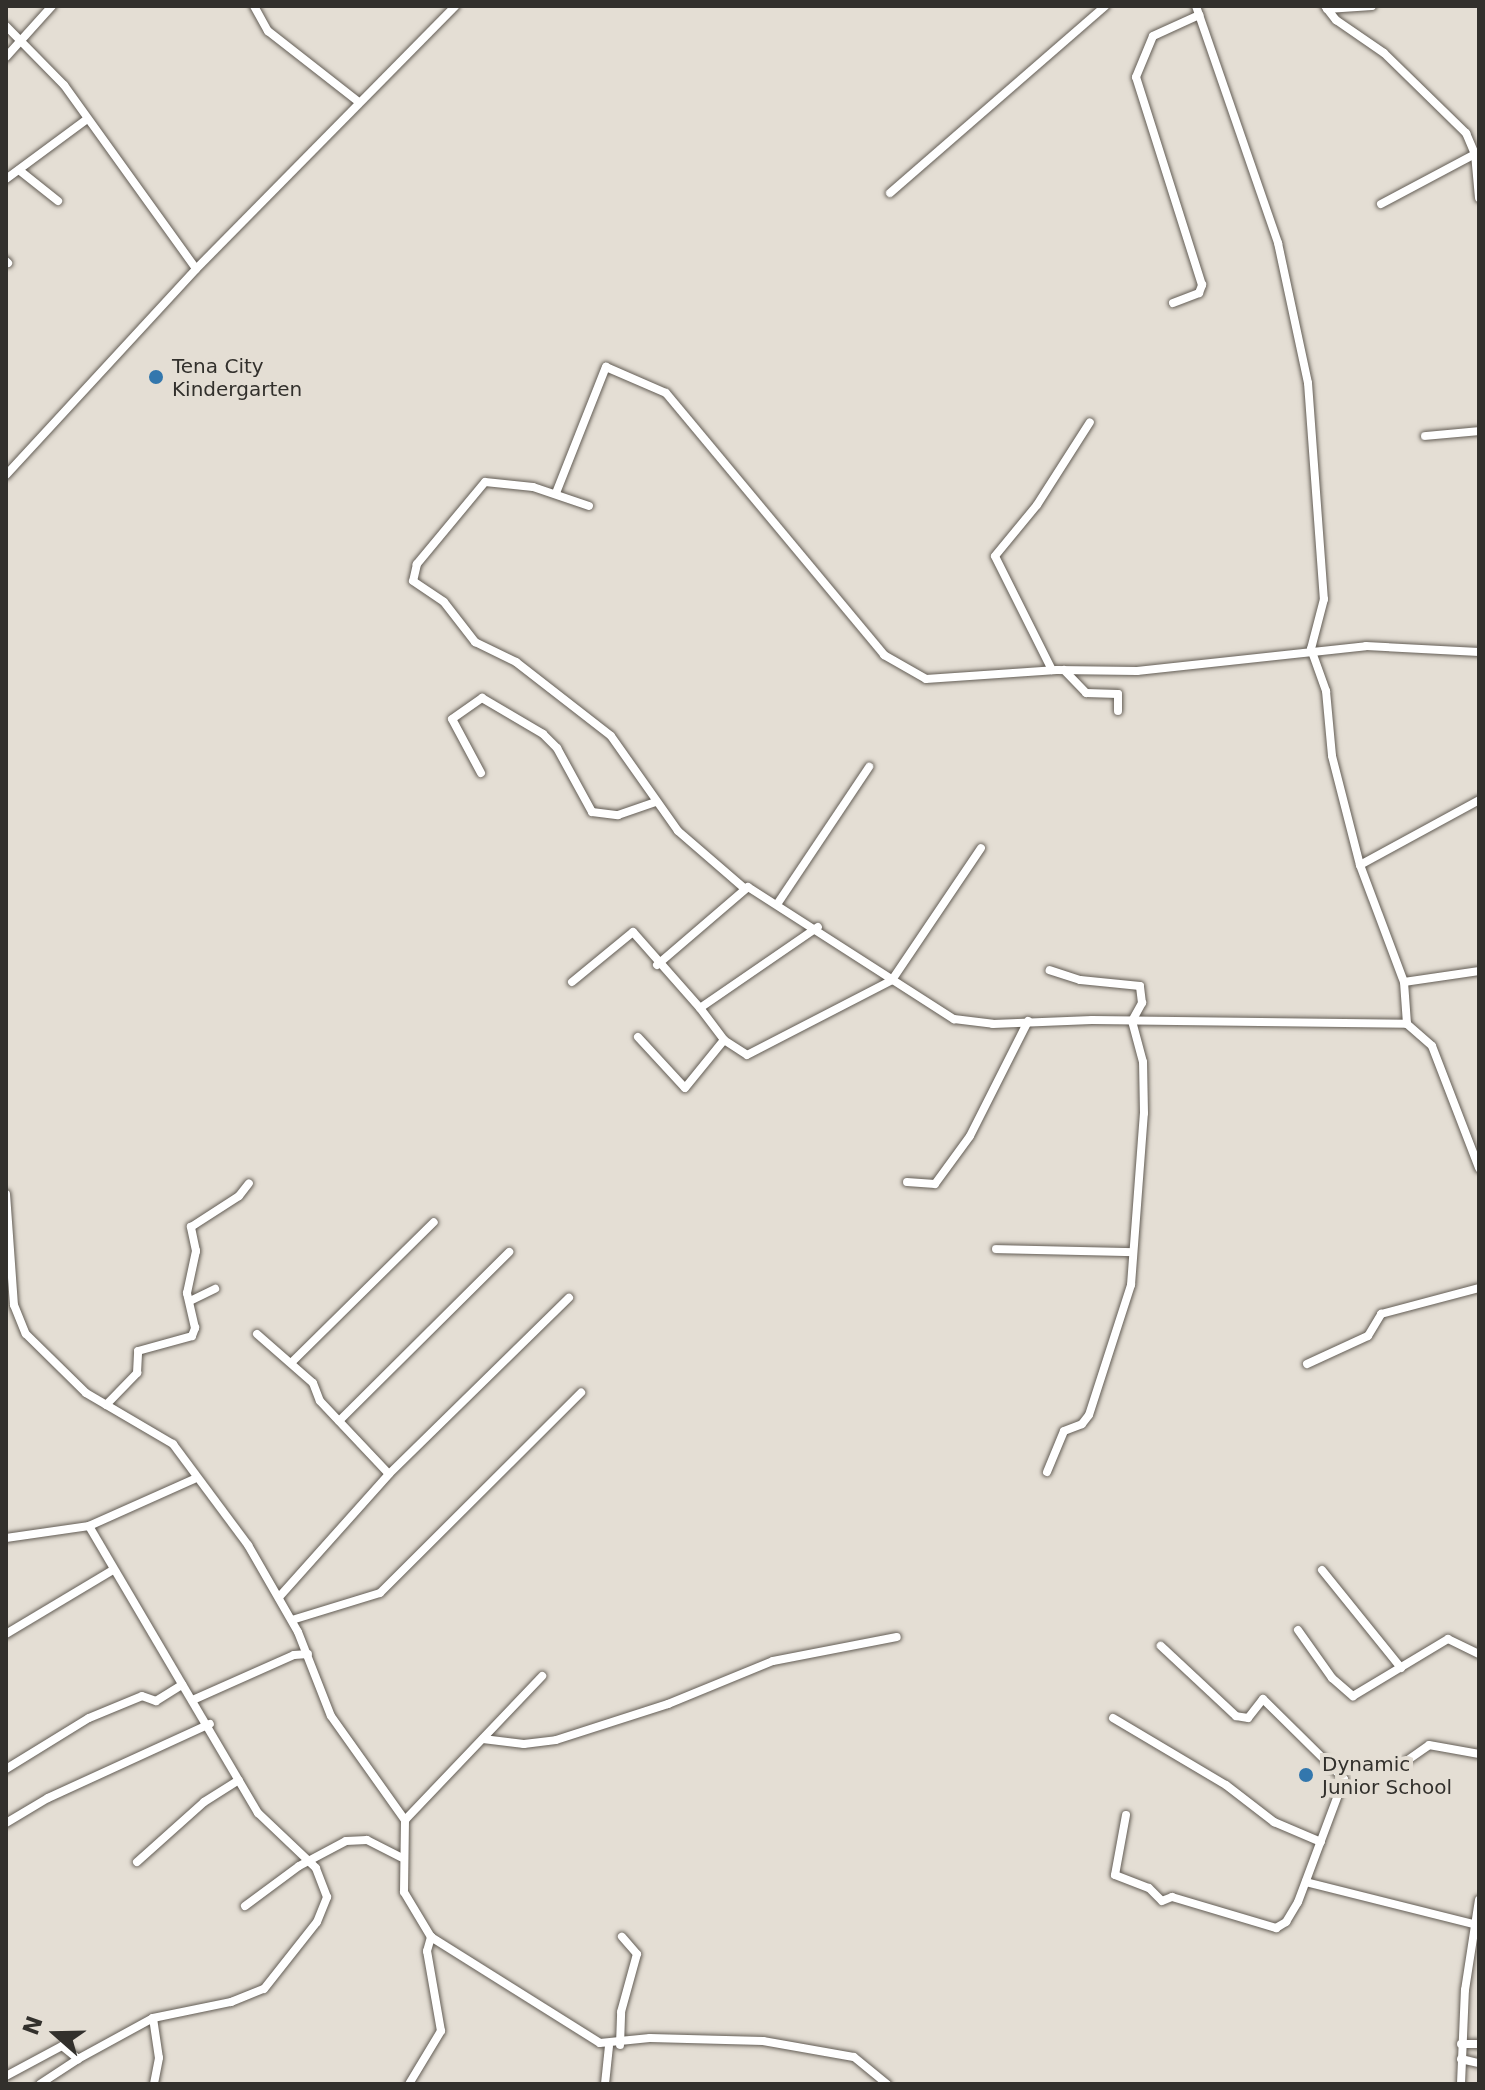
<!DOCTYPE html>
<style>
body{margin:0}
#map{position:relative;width:1485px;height:2090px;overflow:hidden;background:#e4ded4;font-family:"DejaVu Sans",sans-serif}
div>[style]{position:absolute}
.roads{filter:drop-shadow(0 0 2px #635d55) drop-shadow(0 0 2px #635d55)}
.minor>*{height:8px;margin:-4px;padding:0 4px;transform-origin:4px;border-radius:4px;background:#fff}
.dots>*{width:22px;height:22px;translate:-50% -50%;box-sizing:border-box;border:4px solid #e4ded4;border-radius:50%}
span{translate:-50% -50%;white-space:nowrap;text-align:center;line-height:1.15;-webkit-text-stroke:8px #e4ded4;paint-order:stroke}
.poi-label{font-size:20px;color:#32302c}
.left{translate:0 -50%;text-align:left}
.frame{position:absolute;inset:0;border:8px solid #32302c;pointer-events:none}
.north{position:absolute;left:16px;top:1994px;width:80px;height:80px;-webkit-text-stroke:6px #e4ded4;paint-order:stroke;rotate:290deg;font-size:22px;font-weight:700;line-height:32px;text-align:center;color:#32302c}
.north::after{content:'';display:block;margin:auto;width:28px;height:36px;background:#32302c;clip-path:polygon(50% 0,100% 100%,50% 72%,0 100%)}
</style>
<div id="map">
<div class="roads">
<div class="minor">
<i style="left:254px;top:6px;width:29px;rotate:61deg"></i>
<i style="left:268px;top:31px;width:115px;rotate:38deg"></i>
<i style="left:1196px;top:6px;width:251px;rotate:70.9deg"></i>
<i style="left:1278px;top:243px;width:143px;rotate:77.9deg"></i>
<i style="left:1308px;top:383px;width:217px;rotate:85.8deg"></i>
<i style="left:1324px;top:599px;width:52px;rotate:104.6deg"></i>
<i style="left:1311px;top:649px;width:45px;rotate:70.3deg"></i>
<i style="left:1326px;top:691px;width:65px;rotate:84.7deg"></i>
<i style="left:1332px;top:756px;width:113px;rotate:75.6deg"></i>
<i style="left:1360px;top:865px;width:125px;rotate:69.4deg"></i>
<i style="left:1404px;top:982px;width:42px;rotate:85.9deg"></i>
<i style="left:1407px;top:1024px;width:33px;rotate:41deg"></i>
<i style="left:1432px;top:1046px;width:131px;rotate:68.9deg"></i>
<i style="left:1325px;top:6px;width:18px;rotate:52deg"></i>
<i style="left:1336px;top:20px;width:58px;rotate:34.5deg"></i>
<i style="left:1384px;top:53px;width:115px;rotate:44.3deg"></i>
<i style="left:1466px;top:133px;width:23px;rotate:67deg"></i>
<i style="left:1475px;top:154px;width:44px;rotate:84.8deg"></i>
<i style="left:1327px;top:9px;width:45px;rotate:-3.8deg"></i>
<i style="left:6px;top:26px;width:83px;rotate:45.5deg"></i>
<i style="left:64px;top:85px;width:226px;rotate:54.3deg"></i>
<i style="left:6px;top:57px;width:69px;rotate:-48deg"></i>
<i style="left:19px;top:170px;width:50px;rotate:38.5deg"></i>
<i style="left:6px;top:179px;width:101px;rotate:-36.5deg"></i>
<i style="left:890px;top:193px;width:285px;rotate:-41deg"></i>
<i style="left:1381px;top:204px;width:106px;rotate:-28deg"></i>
<i style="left:6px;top:261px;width:3px;rotate:45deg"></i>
<i style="left:1173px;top:303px;width:28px;rotate:-21deg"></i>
<i style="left:1199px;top:293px;width:9px;rotate:-69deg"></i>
<i style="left:1202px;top:285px;width:218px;rotate:-107.6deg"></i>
<i style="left:1136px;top:77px;width:44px;rotate:-67.5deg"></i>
<i style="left:1153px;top:36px;width:51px;rotate:-24.5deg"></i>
<i style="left:1425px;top:436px;width:54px;rotate:-5.3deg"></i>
<i style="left:6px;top:475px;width:280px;rotate:-47.3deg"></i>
<i style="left:196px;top:269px;width:369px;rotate:-45.4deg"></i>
<i style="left:556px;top:493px;width:136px;rotate:-68.4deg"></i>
<i style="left:606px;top:367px;width:65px;rotate:23.4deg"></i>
<i style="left:666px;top:393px;width:341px;rotate:50.2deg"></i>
<i style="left:884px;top:655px;width:48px;rotate:29.7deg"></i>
<i style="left:926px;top:679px;width:131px;rotate:-3.9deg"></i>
<i style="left:1057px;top:670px;width:80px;rotate:0.7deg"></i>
<i style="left:1137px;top:671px;width:230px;rotate:-6.2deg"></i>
<i style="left:1366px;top:646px;width:113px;rotate:3deg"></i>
<i style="left:589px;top:506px;width:59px;rotate:-161.3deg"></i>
<i style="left:533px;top:487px;width:48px;rotate:-174.1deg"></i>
<i style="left:485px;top:482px;width:107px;rotate:129.7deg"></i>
<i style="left:417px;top:564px;width:17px;rotate:103deg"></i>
<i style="left:413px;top:581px;width:37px;rotate:34deg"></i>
<i style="left:444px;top:602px;width:51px;rotate:52.2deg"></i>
<i style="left:475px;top:642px;width:46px;rotate:26deg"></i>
<i style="left:516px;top:662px;width:120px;rotate:37.9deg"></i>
<i style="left:611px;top:736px;width:116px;rotate:54.8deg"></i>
<i style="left:678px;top:831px;width:87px;rotate:40.8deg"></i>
<i style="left:1052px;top:670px;width:127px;rotate:-116.6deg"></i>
<i style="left:995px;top:556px;width:66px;rotate:-50.5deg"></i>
<i style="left:1037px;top:505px;width:98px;rotate:-57.4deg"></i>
<i style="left:1064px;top:670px;width:32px;rotate:46deg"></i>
<i style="left:1086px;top:693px;width:32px;rotate:2deg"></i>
<i style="left:1118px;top:694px;width:17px;rotate:90deg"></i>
<i style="left:481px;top:773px;width:61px;rotate:-118.2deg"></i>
<i style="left:452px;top:719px;width:37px;rotate:-35deg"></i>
<i style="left:482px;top:698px;width:71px;rotate:30.5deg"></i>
<i style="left:543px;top:734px;width:20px;rotate:45deg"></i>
<i style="left:557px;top:748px;width:73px;rotate:61.3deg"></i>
<i style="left:592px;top:812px;width:26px;rotate:7deg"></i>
<i style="left:618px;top:815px;width:39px;rotate:-19deg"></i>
<i style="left:1360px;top:865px;width:136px;rotate:-28.6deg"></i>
<i style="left:778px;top:903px;width:164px;rotate:-56.2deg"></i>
<i style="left:657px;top:965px;width:120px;rotate:-40.6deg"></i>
<i style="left:748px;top:887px;width:245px;rotate:32.7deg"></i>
<i style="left:954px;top:1019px;width:39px;rotate:7deg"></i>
<i style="left:993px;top:1024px;width:99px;rotate:-2.3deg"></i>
<i style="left:1092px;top:1020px;width:315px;rotate:0.7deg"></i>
<i style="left:572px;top:982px;width:79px;rotate:-39.3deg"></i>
<i style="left:633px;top:932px;width:101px;rotate:48.6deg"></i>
<i style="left:700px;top:1008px;width:143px;rotate:-34.5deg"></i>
<i style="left:1404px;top:982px;width:76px;rotate:-8.3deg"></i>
<i style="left:700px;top:1008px;width:40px;rotate:53deg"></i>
<i style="left:724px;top:1040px;width:27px;rotate:33deg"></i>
<i style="left:747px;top:1055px;width:163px;rotate:-27.3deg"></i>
<i style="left:892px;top:980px;width:159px;rotate:-56deg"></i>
<i style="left:638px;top:1037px;width:69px;rotate:47.3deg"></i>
<i style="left:685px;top:1088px;width:62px;rotate:-50.9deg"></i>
<i style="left:907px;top:1182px;width:28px;rotate:4deg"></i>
<i style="left:935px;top:1184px;width:59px;rotate:-53.9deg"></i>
<i style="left:970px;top:1136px;width:129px;rotate:-63.2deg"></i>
<i style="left:6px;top:1194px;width:111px;rotate:85.9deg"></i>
<i style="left:14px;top:1305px;width:31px;rotate:68deg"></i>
<i style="left:26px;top:1334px;width:84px;rotate:44.5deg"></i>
<i style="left:86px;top:1393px;width:101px;rotate:30.4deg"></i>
<i style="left:173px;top:1444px;width:126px;rotate:53.4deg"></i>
<i style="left:248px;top:1545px;width:100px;rotate:60.1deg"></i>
<i style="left:298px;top:1632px;width:90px;rotate:68.6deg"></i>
<i style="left:331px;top:1716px;width:128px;rotate:54.6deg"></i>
<i style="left:405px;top:1820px;width:72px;rotate:90.8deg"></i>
<i style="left:404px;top:1892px;width:52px;rotate:59deg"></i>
<i style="left:431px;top:1937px;width:199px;rotate:32.1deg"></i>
<i style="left:600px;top:2043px;width:50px;rotate:-5.7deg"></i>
<i style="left:650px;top:2038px;width:113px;rotate:1.5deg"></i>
<i style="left:763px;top:2041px;width:92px;rotate:10deg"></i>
<i style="left:854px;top:2057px;width:43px;rotate:39.3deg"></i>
<i style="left:996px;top:1249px;width:136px;rotate:1.3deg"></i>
<i style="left:190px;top:1301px;width:28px;rotate:-26deg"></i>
<i style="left:257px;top:1334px;width:74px;rotate:41.2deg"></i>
<i style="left:313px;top:1383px;width:19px;rotate:69deg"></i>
<i style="left:320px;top:1401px;width:100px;rotate:46.6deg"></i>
<i style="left:292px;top:1362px;width:199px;rotate:-44.6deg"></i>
<i style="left:1307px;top:1364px;width:67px;rotate:-24.7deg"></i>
<i style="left:1368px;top:1336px;width:26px;rotate:-59deg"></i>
<i style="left:1381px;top:1314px;width:101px;rotate:-14.9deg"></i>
<i style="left:106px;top:1405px;width:45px;rotate:-45.9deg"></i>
<i style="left:137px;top:1373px;width:22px;rotate:-87deg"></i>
<i style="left:138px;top:1351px;width:56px;rotate:-15.5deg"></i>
<i style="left:192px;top:1336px;width:9px;rotate:-69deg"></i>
<i style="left:195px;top:1328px;width:36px;rotate:-103deg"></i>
<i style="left:187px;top:1293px;width:43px;rotate:-77.9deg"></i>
<i style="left:196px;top:1251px;width:25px;rotate:-102deg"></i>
<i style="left:191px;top:1227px;width:57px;rotate:-32.9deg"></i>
<i style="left:239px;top:1196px;width:16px;rotate:-52deg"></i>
<i style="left:339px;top:1421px;width:240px;rotate:-44.8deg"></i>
<i style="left:1047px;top:1472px;width:44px;rotate:-67.5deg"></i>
<i style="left:1064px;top:1431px;width:19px;rotate:-21deg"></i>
<i style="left:1082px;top:1424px;width:11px;rotate:-52deg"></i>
<i style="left:1089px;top:1415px;width:137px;rotate:-72.1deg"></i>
<i style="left:1131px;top:1285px;width:172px;rotate:-85.7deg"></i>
<i style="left:1144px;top:1113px;width:51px;rotate:-91.1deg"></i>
<i style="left:1143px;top:1062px;width:42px;rotate:-105deg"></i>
<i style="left:1132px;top:1021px;width:21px;rotate:-61deg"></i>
<i style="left:1142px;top:1003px;width:17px;rotate:-97deg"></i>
<i style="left:1140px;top:986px;width:60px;rotate:-174.3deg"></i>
<i style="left:1080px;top:980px;width:32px;rotate:-162deg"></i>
<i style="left:6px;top:1538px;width:84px;rotate:-8.2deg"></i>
<i style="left:89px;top:1526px;width:115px;rotate:-24.1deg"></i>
<i style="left:1322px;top:1570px;width:126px;rotate:51.1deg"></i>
<i style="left:280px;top:1596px;width:164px;rotate:-48.2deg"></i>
<i style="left:389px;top:1474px;width:252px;rotate:-44.4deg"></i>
<i style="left:292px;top:1620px;width:92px;rotate:-17.1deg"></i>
<i style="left:380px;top:1593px;width:284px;rotate:-44.9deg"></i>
<i style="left:1298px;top:1630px;width:59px;rotate:54.7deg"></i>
<i style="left:1332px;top:1678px;width:28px;rotate:41deg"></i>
<i style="left:1353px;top:1696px;width:111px;rotate:-31deg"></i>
<i style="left:1448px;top:1639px;width:34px;rotate:26deg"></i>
<i style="left:6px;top:1634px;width:125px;rotate:-30.9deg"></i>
<i style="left:195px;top:1699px;width:108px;rotate:-24deg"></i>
<i style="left:294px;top:1655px;width:14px;rotate:-4deg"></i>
<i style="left:1113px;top:1718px;width:131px;rotate:30.7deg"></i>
<i style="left:1226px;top:1785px;width:61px;rotate:37.6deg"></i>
<i style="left:1274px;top:1822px;width:51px;rotate:23.1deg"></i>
<i style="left:483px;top:1739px;width:41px;rotate:7deg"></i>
<i style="left:524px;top:1744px;width:32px;rotate:-7deg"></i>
<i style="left:556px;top:1740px;width:118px;rotate:-17.8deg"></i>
<i style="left:668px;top:1704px;width:113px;rotate:-22.3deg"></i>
<i style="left:773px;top:1661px;width:126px;rotate:-11deg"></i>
<i style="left:1405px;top:1762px;width:29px;rotate:-35deg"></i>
<i style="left:1429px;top:1745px;width:51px;rotate:10.2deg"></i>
<i style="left:6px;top:1769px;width:97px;rotate:-31.6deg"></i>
<i style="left:89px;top:1718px;width:57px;rotate:-22.5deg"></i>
<i style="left:142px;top:1696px;width:15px;rotate:20deg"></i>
<i style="left:156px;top:1701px;width:31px;rotate:-32deg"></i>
<i style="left:1126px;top:1815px;width:61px;rotate:100.4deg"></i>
<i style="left:1115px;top:1875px;width:36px;rotate:21deg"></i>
<i style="left:1149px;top:1888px;width:18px;rotate:45deg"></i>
<i style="left:1162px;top:1901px;width:11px;rotate:-22deg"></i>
<i style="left:1172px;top:1897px;width:109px;rotate:16.6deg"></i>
<i style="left:1276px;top:1928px;width:12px;rotate:-31deg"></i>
<i style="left:1286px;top:1922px;width:23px;rotate:-59deg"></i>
<i style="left:1298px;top:1902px;width:131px;rotate:-69.5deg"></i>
<i style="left:1344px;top:1779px;width:114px;rotate:-135.4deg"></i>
<i style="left:1263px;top:1699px;width:24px;rotate:128deg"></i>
<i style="left:1248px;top:1718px;width:12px;rotate:-171deg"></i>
<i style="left:1236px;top:1716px;width:103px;rotate:-137deg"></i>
<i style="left:405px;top:1820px;width:199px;rotate:-46.4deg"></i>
<i style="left:6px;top:1823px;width:49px;rotate:-30.8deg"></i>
<i style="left:48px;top:1798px;width:178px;rotate:-24.6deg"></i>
<i style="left:137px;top:1862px;width:90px;rotate:-41.8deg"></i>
<i style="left:204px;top:1802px;width:41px;rotate:-32.2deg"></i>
<i style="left:1306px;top:1882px;width:172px;rotate:14.1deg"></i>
<i style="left:245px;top:1906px;width:67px;rotate:-36.5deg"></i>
<i style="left:299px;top:1866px;width:53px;rotate:-28deg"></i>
<i style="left:346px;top:1841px;width:21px;rotate:-3deg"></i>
<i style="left:367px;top:1840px;width:38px;rotate:27deg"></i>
<i style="left:153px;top:2018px;width:40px;rotate:81.5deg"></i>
<i style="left:159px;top:2058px;width:26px;rotate:101deg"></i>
<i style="left:1461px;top:2044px;width:18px"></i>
<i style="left:620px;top:2045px;width:33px;rotate:-88deg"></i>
<i style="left:621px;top:2012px;width:60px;rotate:-74.6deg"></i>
<i style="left:637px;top:1954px;width:23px;rotate:-131deg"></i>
<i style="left:1461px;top:2059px;width:18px;rotate:13deg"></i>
<i style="left:6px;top:2076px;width:64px;rotate:-28.2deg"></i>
<i style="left:62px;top:2046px;width:21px;rotate:39deg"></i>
<i style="left:78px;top:2059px;width:85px;rotate:-28.7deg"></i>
<i style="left:153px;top:2018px;width:80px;rotate:-11.6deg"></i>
<i style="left:231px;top:2002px;width:35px;rotate:-22deg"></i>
<i style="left:264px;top:1989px;width:85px;rotate:-51.7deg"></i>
<i style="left:317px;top:1922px;width:27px;rotate:-68deg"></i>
<i style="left:327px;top:1897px;width:31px;rotate:-111deg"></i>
<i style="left:316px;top:1868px;width:80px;rotate:-136.5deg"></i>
<i style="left:258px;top:1813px;width:333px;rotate:-120.5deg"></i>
<i style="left:40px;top:2084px;width:45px;rotate:-33.3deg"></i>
<i style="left:409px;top:2084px;width:62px;rotate:-58.9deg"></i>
<i style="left:441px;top:2031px;width:81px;rotate:-99.9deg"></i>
<i style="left:427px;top:1951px;width:15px;rotate:-74deg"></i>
<i style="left:605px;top:2084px;width:38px;rotate:-84deg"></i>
<i style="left:1461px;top:2084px;width:94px;rotate:-87.6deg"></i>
<i style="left:1465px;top:1990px;width:91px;rotate:-81.2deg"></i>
</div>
</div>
<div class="dots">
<i style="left:156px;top:377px;background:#3377ad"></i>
<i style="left:1306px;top:1775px;background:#3377ad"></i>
</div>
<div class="poi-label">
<span class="left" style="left:172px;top:378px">Tena City<br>Kindergarten</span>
<span class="left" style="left:1322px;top:1776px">Dynamic<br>Junior School</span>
</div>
<div class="frame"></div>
<div class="north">N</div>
</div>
